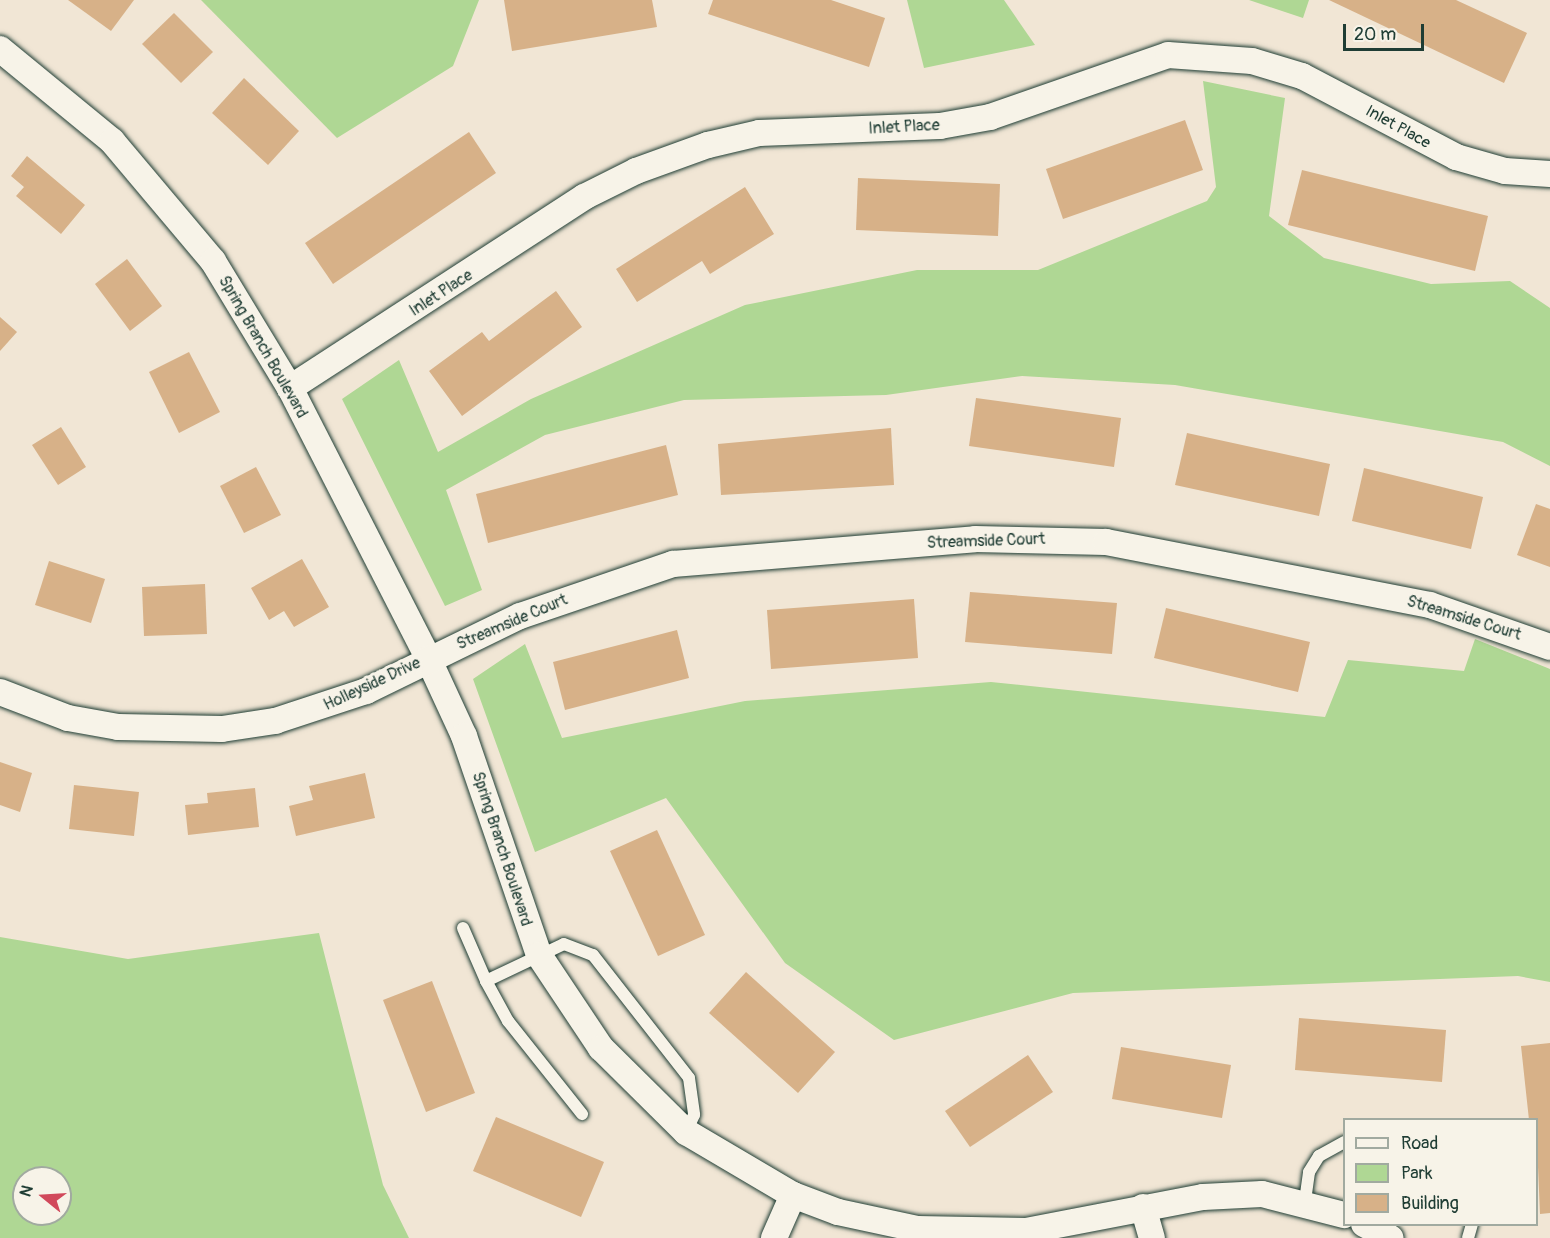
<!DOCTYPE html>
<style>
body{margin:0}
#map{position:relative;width:1550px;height:1238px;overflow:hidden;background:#f1e6d5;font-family:Pangolin,sans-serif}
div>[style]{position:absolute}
.green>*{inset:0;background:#afd794}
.building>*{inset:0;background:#d7b188}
.roads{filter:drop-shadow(0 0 2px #1f3d34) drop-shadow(0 0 2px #1f3d34)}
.lane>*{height:12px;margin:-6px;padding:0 6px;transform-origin:6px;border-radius:6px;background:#f7f3e8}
.street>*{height:26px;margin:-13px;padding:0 13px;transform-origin:13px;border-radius:13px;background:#f7f3e8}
span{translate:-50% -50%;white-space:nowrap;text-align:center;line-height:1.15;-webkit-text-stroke:6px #f7f3e8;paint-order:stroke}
.street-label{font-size:16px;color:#1f3d34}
.legend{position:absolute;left:1343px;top:1118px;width:195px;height:108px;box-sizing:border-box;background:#f7f3e8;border:2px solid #a1aaa0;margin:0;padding:8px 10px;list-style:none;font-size:18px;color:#1f3d34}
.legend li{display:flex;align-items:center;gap:12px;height:30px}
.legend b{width:30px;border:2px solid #a1aaa0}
.north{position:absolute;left:12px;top:1166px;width:60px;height:60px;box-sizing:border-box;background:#f7f3e8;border:2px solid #a1aaa0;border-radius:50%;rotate:288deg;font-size:16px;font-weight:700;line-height:24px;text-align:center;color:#1f3d34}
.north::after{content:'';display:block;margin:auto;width:21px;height:27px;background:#d1495b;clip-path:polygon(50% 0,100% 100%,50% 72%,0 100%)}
.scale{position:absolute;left:1343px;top:24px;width:81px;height:27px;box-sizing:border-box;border:3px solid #1f3d34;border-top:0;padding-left:8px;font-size:18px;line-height:21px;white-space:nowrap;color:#1f3d34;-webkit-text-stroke:4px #f7f3e8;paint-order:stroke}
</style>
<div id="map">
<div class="green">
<i style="clip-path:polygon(201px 0,479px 0,453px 66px,337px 138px)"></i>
<i style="clip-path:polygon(907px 0,1004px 0,1035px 45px,924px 68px)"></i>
<i style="clip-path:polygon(1249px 0,1309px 0,1303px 18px)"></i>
<i style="clip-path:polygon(1203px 81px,1285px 98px,1269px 216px,1324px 258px,1431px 284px,1510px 281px,1550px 308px,1550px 466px,1503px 442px,1175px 385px,1022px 376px,886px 395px,684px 400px,545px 435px,446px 490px,482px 590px,445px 606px,342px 399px,399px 360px,438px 452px,531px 399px,745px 305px,917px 270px,1038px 270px,1207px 201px,1216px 187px)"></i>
<i style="clip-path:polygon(1475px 639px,1550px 669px,1550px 982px,1518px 976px,1073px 993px,894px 1040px,785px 963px,666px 798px,535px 852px,473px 679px,525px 644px,562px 738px,745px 701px,991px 682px,1325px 717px,1348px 660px,1464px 671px)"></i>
<i style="clip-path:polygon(evenodd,319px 933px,383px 1185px,409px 1238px,0 1238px,0 937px,128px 959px,319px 933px,24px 1178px,60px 1178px,60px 1214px,24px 1214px,24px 1178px)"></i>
</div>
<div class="building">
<i style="clip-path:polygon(68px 0,134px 0,111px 31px)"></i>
<i style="clip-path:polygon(504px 0,652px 0,657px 27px,512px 51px)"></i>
<i style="clip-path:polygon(713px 0,831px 0,885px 18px,869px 67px,708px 14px)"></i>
<i style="clip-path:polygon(1329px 0,1456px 0,1527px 33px,1504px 83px)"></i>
<i style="clip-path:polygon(174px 13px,213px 52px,181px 83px,142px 44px)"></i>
<i style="clip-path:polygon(244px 78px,299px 131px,268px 165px,212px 113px)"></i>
<i style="clip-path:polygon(1185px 120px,1203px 170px,1063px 219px,1046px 169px)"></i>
<i style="clip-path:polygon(469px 132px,496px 173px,333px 284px,305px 243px)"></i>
<i style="clip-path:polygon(27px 156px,85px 205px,61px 234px,16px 196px,24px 187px,11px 176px)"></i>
<i style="clip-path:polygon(1302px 170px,1488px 216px,1475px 271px,1288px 225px)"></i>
<i style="clip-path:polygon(858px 178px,1000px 184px,998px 236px,856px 230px)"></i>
<i style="clip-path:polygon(745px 187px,774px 234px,710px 274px,702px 261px,637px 302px,616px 269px)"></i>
<i style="clip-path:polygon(127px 259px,162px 306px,130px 331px,95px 284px)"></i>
<i style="clip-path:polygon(556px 291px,582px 327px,462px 416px,429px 371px,482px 332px,489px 341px)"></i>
<i style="clip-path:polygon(0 317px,17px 332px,0 351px)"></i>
<i style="clip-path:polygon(189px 352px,220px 412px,179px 433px,149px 372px)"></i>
<i style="clip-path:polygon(976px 398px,1121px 418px,1114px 467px,969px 446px)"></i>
<i style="clip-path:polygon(61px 427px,86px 467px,58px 485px,32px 445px)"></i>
<i style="clip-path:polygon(891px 428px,894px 485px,721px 495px,718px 444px)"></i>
<i style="clip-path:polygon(1187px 433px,1330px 464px,1319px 516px,1175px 485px)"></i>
<i style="clip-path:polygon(666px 445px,678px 495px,488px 543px,476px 494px)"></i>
<i style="clip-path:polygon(256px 467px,281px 515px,244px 533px,220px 486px)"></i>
<i style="clip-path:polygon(1364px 468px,1483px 497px,1471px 549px,1352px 521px)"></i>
<i style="clip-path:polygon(1536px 504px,1550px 509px,1550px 567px,1517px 555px)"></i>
<i style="clip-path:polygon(302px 559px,329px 607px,294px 627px,284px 611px,269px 620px,251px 588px)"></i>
<i style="clip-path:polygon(49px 561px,105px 579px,91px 623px,35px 605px)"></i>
<i style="clip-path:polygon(205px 584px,207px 634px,144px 636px,142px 587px)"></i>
<i style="clip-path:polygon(970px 592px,1117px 603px,1112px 654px,965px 642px)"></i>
<i style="clip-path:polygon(914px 599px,918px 658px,771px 669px,767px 610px)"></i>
<i style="clip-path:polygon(1166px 608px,1310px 642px,1298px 692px,1154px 658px)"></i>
<i style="clip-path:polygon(677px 630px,689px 678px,565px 710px,553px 662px)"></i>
<i style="clip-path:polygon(0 762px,32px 773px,20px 812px,0 805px)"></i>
<i style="clip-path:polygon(365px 773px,375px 818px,296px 836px,289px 806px,313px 800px,309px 786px)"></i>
<i style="clip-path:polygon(74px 785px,139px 792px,134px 836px,69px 829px)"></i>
<i style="clip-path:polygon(255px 788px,259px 827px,188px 835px,185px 805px,208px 803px,207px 793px)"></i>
<i style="clip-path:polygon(657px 830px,705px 935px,658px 956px,610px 851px)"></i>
<i style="clip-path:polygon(746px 972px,835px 1052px,798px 1093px,709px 1013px)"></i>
<i style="clip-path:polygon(432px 981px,475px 1093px,426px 1112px,383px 1000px)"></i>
<i style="clip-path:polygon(1299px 1018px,1446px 1030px,1442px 1082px,1295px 1070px)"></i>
<i style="clip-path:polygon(1550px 1043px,1550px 1213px,1540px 1214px,1536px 1120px,1529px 1120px,1521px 1046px)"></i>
<i style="clip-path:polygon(1121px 1047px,1231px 1065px,1222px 1118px,1112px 1099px)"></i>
<i style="clip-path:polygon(1028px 1055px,1053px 1092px,970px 1147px,945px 1111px)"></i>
<i style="clip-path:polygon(496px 1117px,604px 1162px,581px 1217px,473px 1171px)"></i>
</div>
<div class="roads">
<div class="lane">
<i style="left:463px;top:928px;width:58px;rotate:66.5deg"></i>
<i style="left:486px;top:981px;width:86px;rotate:-25.4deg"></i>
<i style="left:564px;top:944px;width:31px;rotate:21deg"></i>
<i style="left:593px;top:955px;width:156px;rotate:52deg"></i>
<i style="left:689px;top:1078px;width:37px;rotate:82deg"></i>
<i style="left:694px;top:1115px;width:19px;rotate:115deg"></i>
<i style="left:486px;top:981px;width:46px;rotate:61.2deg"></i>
<i style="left:508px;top:1021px;width:119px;rotate:51.5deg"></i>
<i style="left:1305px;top:1201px;width:29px;rotate:-82deg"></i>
<i style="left:1309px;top:1172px;width:19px;rotate:-58deg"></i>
<i style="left:1319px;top:1156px;width:29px;rotate:-29deg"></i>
<i style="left:1468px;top:1238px;width:15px;rotate:-74deg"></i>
</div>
<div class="street">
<i style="left:0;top:49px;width:145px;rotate:39.4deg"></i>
<i style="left:112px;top:141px;width:157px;rotate:49.9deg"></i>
<i style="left:213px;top:261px;width:149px;rotate:58.8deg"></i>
<i style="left:290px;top:388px;width:303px;rotate:62.9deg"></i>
<i style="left:428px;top:658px;width:86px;rotate:65.2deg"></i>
<i style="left:464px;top:736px;width:231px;rotate:71.1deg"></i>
<i style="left:539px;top:955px;width:112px;rotate:56.3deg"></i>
<i style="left:601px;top:1048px;width:120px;rotate:44.7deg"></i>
<i style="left:686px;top:1132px;width:124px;rotate:30.5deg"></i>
<i style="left:793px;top:1195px;width:48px;rotate:20.7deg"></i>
<i style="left:838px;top:1212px;width:81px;rotate:12.1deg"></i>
<i style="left:917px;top:1229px;width:109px;rotate:1.1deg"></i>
<i style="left:1026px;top:1231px;width:180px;rotate:-10.9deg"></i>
<i style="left:1203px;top:1197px;width:59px;rotate:-2.9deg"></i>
<i style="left:1262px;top:1194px;width:85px;rotate:14.4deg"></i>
<i style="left:290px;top:388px;width:351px;rotate:-33deg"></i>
<i style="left:584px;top:197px;width:58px;rotate:-26.6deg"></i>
<i style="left:636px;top:171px;width:77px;rotate:-19.9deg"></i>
<i style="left:708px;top:145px;width:52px;rotate:-13.2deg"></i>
<i style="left:759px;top:133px;width:181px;rotate:-2.2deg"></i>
<i style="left:940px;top:126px;width:51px;rotate:-10.2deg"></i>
<i style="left:990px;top:117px;width:188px;rotate:-19.2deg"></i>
<i style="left:1168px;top:55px;width:84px;rotate:4.1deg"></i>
<i style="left:1252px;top:61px;width:52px;rotate:16.7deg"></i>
<i style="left:1302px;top:76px;width:174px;rotate:27.7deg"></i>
<i style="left:1456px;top:157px;width:51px;rotate:15.9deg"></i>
<i style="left:1505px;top:171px;width:45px;rotate:3.8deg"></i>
<i style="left:0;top:692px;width:73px;rotate:20.9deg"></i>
<i style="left:68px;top:718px;width:51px;rotate:10.2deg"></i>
<i style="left:118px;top:727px;width:104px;rotate:1.1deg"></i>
<i style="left:222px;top:729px;width:54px;rotate:-8.6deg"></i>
<i style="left:275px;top:721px;width:96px;rotate:-18.2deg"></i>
<i style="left:366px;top:691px;width:171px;rotate:-26deg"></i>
<i style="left:520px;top:616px;width:162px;rotate:-18.8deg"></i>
<i style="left:673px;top:564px;width:303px;rotate:-4.7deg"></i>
<i style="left:975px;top:539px;width:131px;rotate:1.3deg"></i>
<i style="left:1106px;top:542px;width:330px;rotate:11deg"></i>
<i style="left:1430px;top:605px;width:127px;rotate:19.3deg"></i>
<i style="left:1143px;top:1207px;width:32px;rotate:74deg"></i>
<i style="left:1364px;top:1224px;width:30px;rotate:28deg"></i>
<i style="left:774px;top:1238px;width:47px;rotate:-66.2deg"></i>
</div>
</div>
<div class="street-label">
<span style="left:904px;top:127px;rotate:-3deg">Inlet Place</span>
<span style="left:1398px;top:127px;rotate:29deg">Inlet Place</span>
<span style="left:441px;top:293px;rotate:-33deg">Inlet Place</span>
<span style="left:263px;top:347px;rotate:60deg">Spring Branch Boulevard</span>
<span style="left:986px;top:541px;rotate:-2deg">Streamside Court</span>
<span style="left:1464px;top:618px;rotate:17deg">Streamside Court</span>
<span style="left:512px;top:622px;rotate:-23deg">Streamside Court</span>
<span style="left:372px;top:684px;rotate:-25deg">Holleyside Drive</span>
<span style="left:502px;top:849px;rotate:72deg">Spring Branch Boulevard</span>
</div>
<ul class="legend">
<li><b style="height:8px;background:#f7f3e8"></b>Road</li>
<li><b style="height:16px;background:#afd794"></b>Park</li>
<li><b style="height:16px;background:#d7b188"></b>Building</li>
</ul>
<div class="north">N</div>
<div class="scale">20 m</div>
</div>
